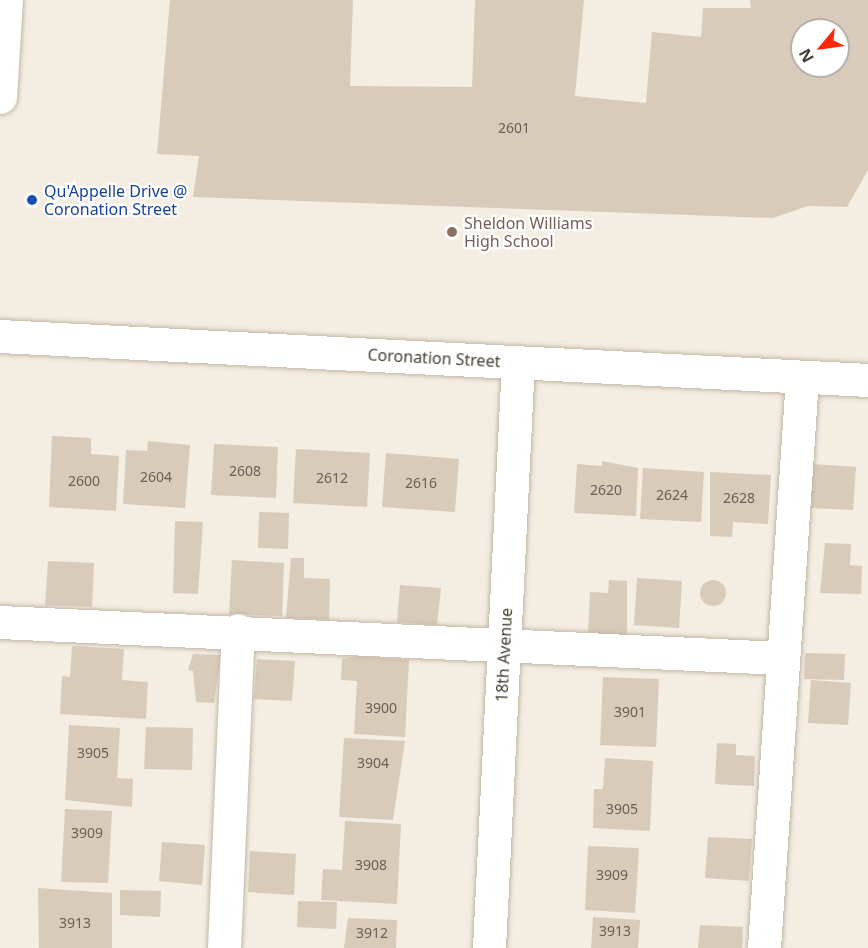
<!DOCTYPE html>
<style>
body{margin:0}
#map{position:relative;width:868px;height:948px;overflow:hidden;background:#f3ede2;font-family:"Noto Sans",sans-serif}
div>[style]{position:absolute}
.building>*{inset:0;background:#d9cbb9}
.round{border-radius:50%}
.roads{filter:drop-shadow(0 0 2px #c2b7a7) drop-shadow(0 0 2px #c2b7a7)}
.minor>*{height:33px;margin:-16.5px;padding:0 16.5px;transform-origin:16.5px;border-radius:16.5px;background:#fff}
.dots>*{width:16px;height:16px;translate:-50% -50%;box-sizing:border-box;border:3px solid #fff;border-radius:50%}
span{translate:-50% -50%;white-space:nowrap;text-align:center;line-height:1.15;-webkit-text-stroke:4.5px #fff;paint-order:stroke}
.number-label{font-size:14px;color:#6a6054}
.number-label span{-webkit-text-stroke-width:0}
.transit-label{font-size:16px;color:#164399}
.left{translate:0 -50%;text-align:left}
.education-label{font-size:16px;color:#785e54}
.street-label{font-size:16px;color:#453d32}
.north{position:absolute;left:790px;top:18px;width:60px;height:60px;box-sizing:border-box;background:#fff;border:2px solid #b5b1ad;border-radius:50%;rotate:241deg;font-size:16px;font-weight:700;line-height:24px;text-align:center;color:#453d32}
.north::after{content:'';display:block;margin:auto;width:21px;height:27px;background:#ff280d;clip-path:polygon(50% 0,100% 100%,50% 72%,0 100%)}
</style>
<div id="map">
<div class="building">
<i style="clip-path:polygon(evenodd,170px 0,353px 0,350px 86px,472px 87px,475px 0,584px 0,575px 96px,646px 103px,652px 32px,701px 37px,703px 8px,751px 8px,750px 0,868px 0,868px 170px,847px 207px,808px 206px,773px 218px,193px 197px,199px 156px,157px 154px,170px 0,802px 30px,838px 30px,838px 66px,802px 66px,802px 30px)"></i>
<i style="clip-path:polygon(52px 436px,91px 438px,91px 454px,119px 456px,116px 511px,49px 507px)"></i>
<i style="clip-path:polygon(148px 441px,190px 445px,185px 508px,123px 504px,126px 450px,147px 451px)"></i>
<i style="clip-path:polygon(214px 444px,278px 447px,276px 498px,211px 495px)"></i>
<i style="clip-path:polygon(296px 449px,370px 453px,367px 507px,293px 503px)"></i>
<i style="clip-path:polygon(386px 453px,459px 459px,455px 512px,382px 507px)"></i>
<i style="clip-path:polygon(602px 461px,638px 468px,636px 516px,574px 513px,577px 464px,602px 466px)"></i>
<i style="clip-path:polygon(813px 464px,856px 467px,853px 510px,810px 508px)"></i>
<i style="clip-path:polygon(643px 468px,704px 472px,701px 522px,640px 519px)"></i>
<i style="clip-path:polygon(710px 472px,771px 475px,768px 524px,733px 522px,732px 537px,710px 536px)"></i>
<i style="clip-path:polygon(259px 512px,289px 513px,288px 549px,258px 548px)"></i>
<i style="clip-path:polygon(175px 521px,203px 522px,198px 594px,173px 593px)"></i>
<i style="clip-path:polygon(825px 543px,851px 544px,850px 565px,862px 566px,861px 594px,820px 593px)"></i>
<i style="clip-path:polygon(291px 558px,304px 558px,304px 578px,330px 579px,329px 620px,286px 618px)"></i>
<i style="clip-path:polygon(232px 560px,284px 563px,282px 616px,229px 614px)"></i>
<i style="clip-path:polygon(48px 561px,94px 563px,92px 607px,45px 605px)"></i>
<i style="clip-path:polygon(637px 578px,682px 581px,679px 628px,634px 625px)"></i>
<i class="round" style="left:700px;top:580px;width:26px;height:26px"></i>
<i style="clip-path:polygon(609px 580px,627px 581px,627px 636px,588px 634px,590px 592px,608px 593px)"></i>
<i style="clip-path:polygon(400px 585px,441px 588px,437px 625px,397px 622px)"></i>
<i style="clip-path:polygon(72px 646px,124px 649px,122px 680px,148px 682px,146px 719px,60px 714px,62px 676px,70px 677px)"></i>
<i style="clip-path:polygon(805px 653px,845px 654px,844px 680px,804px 679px)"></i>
<i style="clip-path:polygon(193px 654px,221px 655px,214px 703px,196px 702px,193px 671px,188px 670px)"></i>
<i style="clip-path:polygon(358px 656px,409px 660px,405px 737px,354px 734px,357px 681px,341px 680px,342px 659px)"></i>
<i style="clip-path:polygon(257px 659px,295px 661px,292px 701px,254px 699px)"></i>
<i style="clip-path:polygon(603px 677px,659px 679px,656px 747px,600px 745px)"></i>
<i style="clip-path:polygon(811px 680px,851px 683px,848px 725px,808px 723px)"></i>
<i style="clip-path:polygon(69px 725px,120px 728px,117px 778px,133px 779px,132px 807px,65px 800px)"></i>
<i style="clip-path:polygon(146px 727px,193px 728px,192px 770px,144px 769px)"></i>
<i style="clip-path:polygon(344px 738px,405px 741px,393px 820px,339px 817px)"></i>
<i style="clip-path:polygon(717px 743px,736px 744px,736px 755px,755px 756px,754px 786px,715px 784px)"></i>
<i style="clip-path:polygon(605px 758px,653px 761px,650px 831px,593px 828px,594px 789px,603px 789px)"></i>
<i style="clip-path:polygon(65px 809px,112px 811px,108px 883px,61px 882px)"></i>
<i style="clip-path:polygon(345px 821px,401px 824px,397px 904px,321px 900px,323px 869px,342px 870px)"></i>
<i style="clip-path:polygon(708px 837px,752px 839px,749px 881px,705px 878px)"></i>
<i style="clip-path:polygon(162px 842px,205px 845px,202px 885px,159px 881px)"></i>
<i style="clip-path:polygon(588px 846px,639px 848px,635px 913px,585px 910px)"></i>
<i style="clip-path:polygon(250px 851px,296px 854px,294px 895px,248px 892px)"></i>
<i style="clip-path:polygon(38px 888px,112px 893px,112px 948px,39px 948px)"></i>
<i style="clip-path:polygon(120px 890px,161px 891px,160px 917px,120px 915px)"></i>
<i style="clip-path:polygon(298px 901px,337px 902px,336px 929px,297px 927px)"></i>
<i style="clip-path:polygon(593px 917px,640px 920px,638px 948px,591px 948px)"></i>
<i style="clip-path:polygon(348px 918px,397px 920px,396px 948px,344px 948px)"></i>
<i style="clip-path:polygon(700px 925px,743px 927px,742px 948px,698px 948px)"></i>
</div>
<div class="roads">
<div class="minor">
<i style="left:0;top:97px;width:97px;rotate:-86.5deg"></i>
<i style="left:0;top:336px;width:869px;rotate:2.9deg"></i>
<i style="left:0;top:622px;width:782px;rotate:2.64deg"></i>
<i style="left:224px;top:948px;width:318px;rotate:-87.5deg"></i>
<i style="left:489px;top:948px;width:587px;rotate:-87.17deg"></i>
<i style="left:764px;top:948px;width:572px;rotate:-86.19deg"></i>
</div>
</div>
<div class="dots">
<i style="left:32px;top:200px;background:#1a4fb4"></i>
<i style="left:452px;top:232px;background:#8d6e63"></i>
</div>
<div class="number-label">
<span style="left:514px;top:128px">2601</span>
<span style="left:245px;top:471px">2608</span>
<span style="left:156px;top:477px">2604</span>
<span style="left:332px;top:478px">2612</span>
<span style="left:84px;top:481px">2600</span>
<span style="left:421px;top:483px">2616</span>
<span style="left:606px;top:490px">2620</span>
<span style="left:672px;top:495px">2624</span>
<span style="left:739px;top:498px">2628</span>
<span style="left:381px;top:708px">3900</span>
<span style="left:630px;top:712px">3901</span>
<span style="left:93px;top:753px">3905</span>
<span style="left:373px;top:763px">3904</span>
<span style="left:622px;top:809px">3905</span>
<span style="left:87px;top:833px">3909</span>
<span style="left:371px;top:865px">3908</span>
<span style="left:612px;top:875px">3909</span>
<span style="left:75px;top:923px">3913</span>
<span style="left:615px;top:931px">3913</span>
<span style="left:372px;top:933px">3912</span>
</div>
<div class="transit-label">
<span class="left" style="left:44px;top:200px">Qu'Appelle Drive @<br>Coronation Street</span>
</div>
<div class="education-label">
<span class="left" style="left:464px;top:232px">Sheldon Williams<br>High School</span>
</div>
<div class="street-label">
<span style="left:434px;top:358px;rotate:3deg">Coronation Street</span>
<span style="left:504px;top:655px;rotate:-87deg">18th Avenue</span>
</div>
<div class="north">N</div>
</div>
